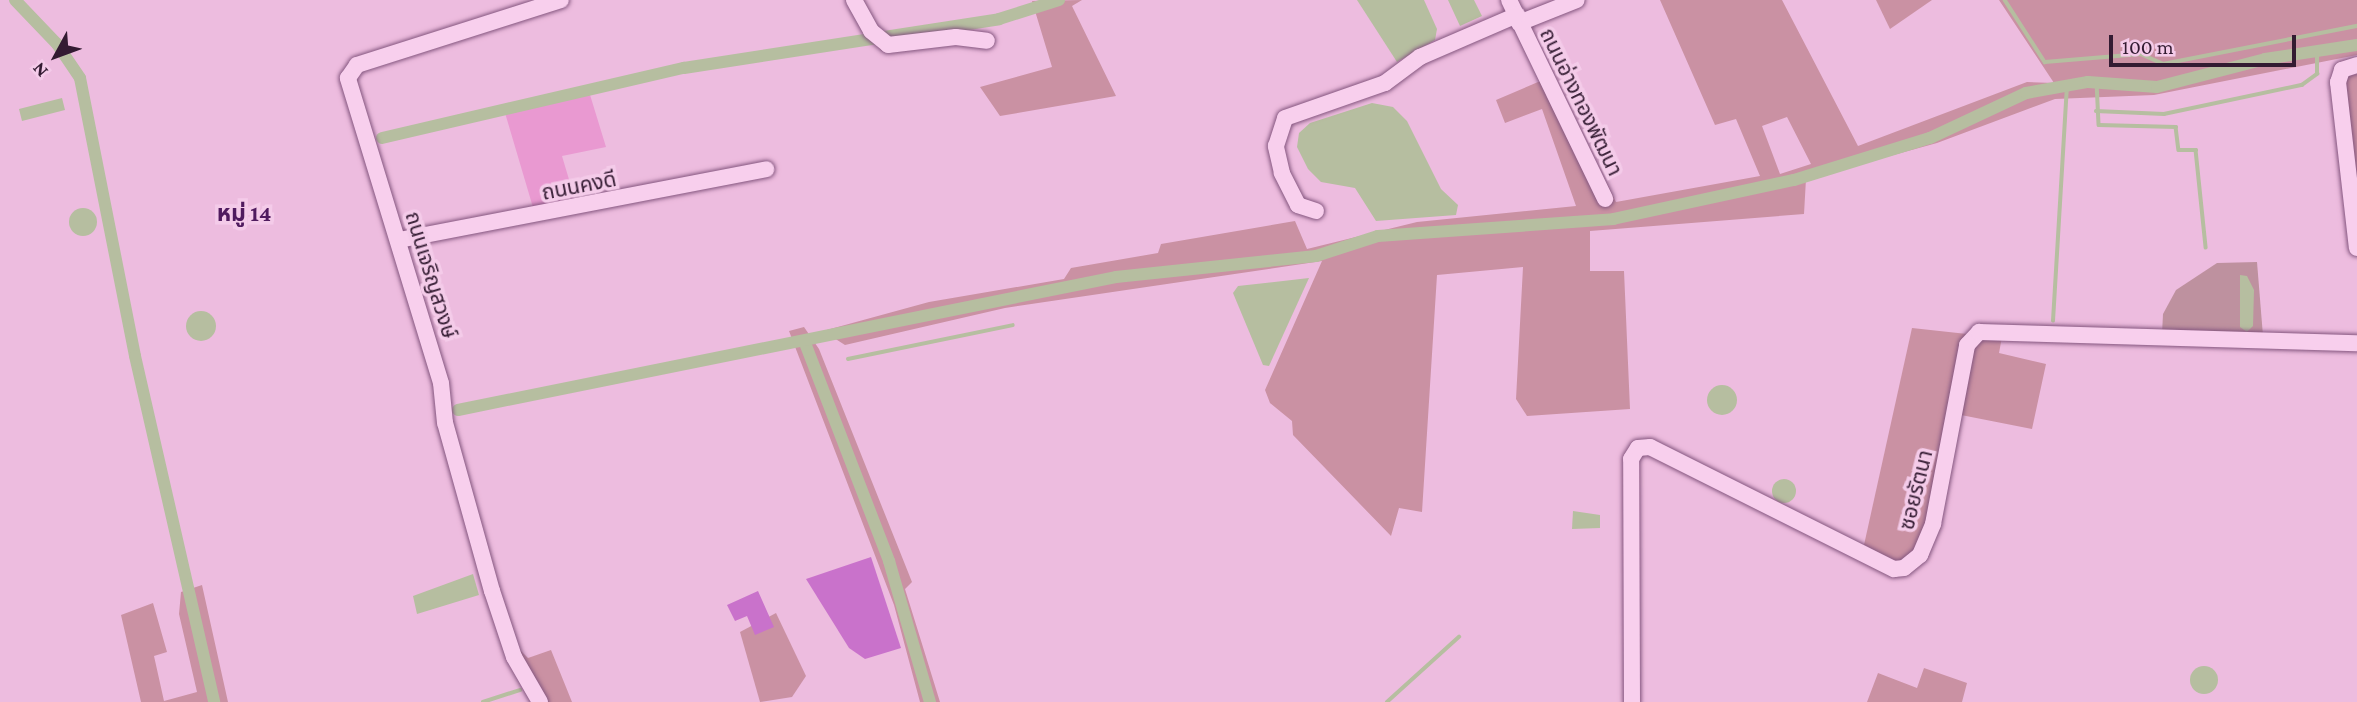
<!DOCTYPE html>
<meta charset="utf-8">
<style>
body{margin:0}
#map{position:relative;width:2357px;height:702px;overflow:hidden;background:#edbcdf;font-family:"Crimson Pro","Noto Sans Thai",serif}
div>[style]{position:absolute}
.green>*{inset:0;background:#ca91a3}
.sand>*{inset:0;background:#e999d1}
.cemetery>*{inset:0;background:#be919f}
.water>*{inset:0;background:#b6bea0}
.round{border-radius:50%}
.stream>*{height:3.5px;margin:-1.75px;padding:0 1.75px;transform-origin:1.75px;border-radius:1.75px;background:#b6bea0}
.canal>*{height:12px;margin:-6px;padding:0 6px;transform-origin:6px;border-radius:6px;background:#b6bea0}
.building>*{inset:0;background:#c972cb}
.roads{filter:drop-shadow(0 0 2px #84567f) drop-shadow(0 0 2px #84567f)}
.minor>*{height:16px;margin:-8px;padding:0 8px;transform-origin:8px;border-radius:8px;background:#f8cfed}
span{translate:-50% -50%;white-space:nowrap;text-align:center;line-height:1.15;-webkit-text-stroke:7px #f4cbe9;paint-order:stroke}
.street-label{font-size:21px;color:#331b32}
.neighbourhood-label{font-size:23px;color:#501b5f;font-weight:700}
.north{position:absolute;left:21px;top:21px;width:70px;height:70px;-webkit-text-stroke:5px #f4cbe9;paint-order:stroke;rotate:229deg;font-size:19px;font-weight:700;line-height:28px;text-align:center;color:#331b32}
.north::after{content:'';display:block;margin:auto;width:24px;height:32px;background:#331b32;clip-path:polygon(50% 0,100% 100%,50% 72%,0 100%)}
.scale{position:absolute;left:2109px;top:35px;width:187px;height:32px;box-sizing:border-box;border:4px solid #331b32;border-top:0;padding-left:9px;font-size:21px;line-height:24px;white-space:nowrap;color:#331b32;-webkit-text-stroke:5px #f4cbe9;paint-order:stroke}
</style>
<div id="map">
<div class="green">
<i style="clip-path:polygon(1082px 0,1072px 6px,1116px 96px,1000px 116px,980px 87px,1052px 67px,1032px 1px)"></i>
<i style="clip-path:polygon(evenodd,1660px 0,1782px 0,1858px 146px,2027px 82px,2054px 83px,1999px 0,2357px 0,2357px 55px,2154px 95px,2055px 99px,1937px 143px,1806px 179px,1804px 214px,1590px 231px,1590px 271px,1624px 271px,1630px 409px,1527px 416px,1516px 399px,1523px 267px,1437px 275px,1422px 512px,1399px 508px,1391px 536px,1293px 435px,1292px 421px,1270px 403px,1265px 390px,1322px 261px,1005px 308px,845px 345px,823px 331px,929px 302px,1064px 279px,1071px 268px,1158px 253px,1161px 244px,1295px 221px,1307px 249px,1417px 222px,1576px 206px,1542px 109px,1505px 123px,1496px 100px,1552px 76px,1595px 178px,1604px 178px,1616px 202px,1760px 176px,1736px 119px,1715px 125px,1660px 0,1787px 117px,1811px 164px,1780px 174px,1762px 126px,1787px 117px)"></i>
<i style="clip-path:polygon(1876px 0,1932px 0,1890px 29px)"></i>
<i style="clip-path:polygon(2357px 74px,2357px 193px,2344px 77px)"></i>
<i style="clip-path:polygon(804px 327px,819px 349px,912px 582px,905px 589px,940px 702px,920px 702px,894px 605px,789px 331px)"></i>
<i style="clip-path:polygon(1912px 328px,1967px 334px,1929px 523px,1916px 549px,1898px 562px,1864px 545px)"></i>
<i style="clip-path:polygon(1980px 336px,2002px 337px,1999px 353px,2046px 364px,2032px 429px,1961px 415px,1972px 344px)"></i>
<i style="clip-path:polygon(202px 585px,228px 702px,141px 702px,121px 615px,153px 603px,167px 652px,154px 656px,164px 701px,197px 692px,179px 614px,181px 592px)"></i>
<i style="clip-path:polygon(776px 613px,806px 676px,792px 697px,760px 702px,740px 632px)"></i>
<i style="clip-path:polygon(516px 646px,528px 658px,551px 650px,572px 702px,541px 702px)"></i>
<i style="clip-path:polygon(1924px 668px,1967px 683px,1962px 702px,1867px 702px,1878px 673px,1917px 688px)"></i>
</div>
<div class="sand">
<i style="clip-path:polygon(587px 85px,606px 147px,562px 156px,579px 213px,537px 221px,503px 106px)"></i>
</div>
<div class="cemetery">
<i style="clip-path:polygon(2257px 262px,2263px 336px,2162px 334px,2163px 314px,2176px 290px,2217px 263px)"></i>
</div>
<div class="water">
<i style="clip-path:polygon(1357px 0,1424px 0,1437px 29px,1435px 40px,1397px 62px)"></i>
<i style="clip-path:polygon(1448px 0,1474px 0,1482px 16px,1460px 26px)"></i>
<i style="clip-path:polygon(62px 98px,65px 110px,22px 121px,19px 109px)"></i>
<i style="clip-path:polygon(1372px 103px,1393px 107px,1407px 121px,1441px 189px,1458px 205px,1456px 215px,1376px 221px,1355px 188px,1321px 182px,1308px 169px,1297px 147px,1299px 133px,1310px 123px)"></i>
<i class="round" style="left:69px;top:208px;width:28px;height:28px"></i>
<i style="clip-path:polygon(2240px 275px,2247px 276px,2254px 290px,2253px 326px,2247px 332px,2240px 327px)"></i>
<i style="clip-path:polygon(1309px 278px,1269px 366px,1263px 365px,1233px 293px,1238px 286px)"></i>
<i class="round" style="left:186px;top:311px;width:30px;height:30px"></i>
<i class="round" style="left:1707px;top:385px;width:30px;height:30px"></i>
<i class="round" style="left:1772px;top:479px;width:24px;height:24px"></i>
<i style="clip-path:polygon(1573px 511px,1600px 515px,1600px 528px,1572px 529px)"></i>
<i style="clip-path:polygon(473px 574px,479px 595px,417px 614px,413px 596px)"></i>
<i class="round" style="left:2190px;top:666px;width:28px;height:28px"></i>
</div>
<div class="stream">
<i style="left:2005px;top:0;width:74px;rotate:57.2deg"></i>
<i style="left:2045px;top:62px;width:96px;rotate:-4.8deg"></i>
<i style="left:2141px;top:54px;width:24px;rotate:24deg"></i>
<i style="left:2163px;top:64px;width:198px;rotate:-11.1deg"></i>
<i style="left:2097px;top:82px;width:43px;rotate:87.3deg"></i>
<i style="left:2099px;top:125px;width:77px;rotate:1.5deg"></i>
<i style="left:2176px;top:127px;width:23px;rotate:83deg"></i>
<i style="left:2179px;top:150px;width:17px"></i>
<i style="left:2196px;top:150px;width:98px;rotate:84.1deg"></i>
<i style="left:2096px;top:111px;width:68px;rotate:2.5deg"></i>
<i style="left:2164px;top:114px;width:141px;rotate:-11.9deg"></i>
<i style="left:2302px;top:85px;width:19px;rotate:-36deg"></i>
<i style="left:2317px;top:74px;width:23px;rotate:-90deg"></i>
<i style="left:2053px;top:321px;width:236px;rotate:-86.6deg"></i>
<i style="left:848px;top:359px;width:168px;rotate:-11.6deg"></i>
<i style="left:483px;top:702px;width:39px;rotate:-18deg"></i>
<i style="left:1387px;top:702px;width:97px;rotate:-42.1deg"></i>
</div>
<div class="canal">
<i style="left:15px;top:0;width:61px;rotate:46.3deg"></i>
<i style="left:57px;top:44px;width:41px;rotate:55.9deg"></i>
<i style="left:80px;top:78px;width:283px;rotate:78.8deg"></i>
<i style="left:135px;top:356px;width:355px;rotate:77.1deg"></i>
<i style="left:382px;top:138px;width:310px;rotate:-13.1deg"></i>
<i style="left:684px;top:68px;width:319px;rotate:-8.8deg"></i>
<i style="left:999px;top:19px;width:63px;rotate:-17.6deg"></i>
<i style="left:805px;top:343px;width:234px;rotate:68.9deg"></i>
<i style="left:889px;top:561px;width:147px;rotate:73.8deg"></i>
<i style="left:458px;top:410px;width:671px;rotate:-11.43deg"></i>
<i style="left:1116px;top:277px;width:201px;rotate:-6deg"></i>
<i style="left:1316px;top:256px;width:65px;rotate:-17.9deg"></i>
<i style="left:1378px;top:236px;width:236px;rotate:-4.1deg"></i>
<i style="left:1613px;top:219px;width:185px;rotate:-12.2deg"></i>
<i style="left:1794px;top:180px;width:142px;rotate:-17.2deg"></i>
<i style="left:1930px;top:138px;width:106px;rotate:-25.1deg"></i>
<i style="left:2026px;top:93px;width:63px;rotate:-10.1deg"></i>
<i style="left:2088px;top:82px;width:69px;rotate:4.1deg"></i>
<i style="left:2157px;top:87px;width:112px;rotate:-14.5deg"></i>
<i style="left:2265px;top:59px;width:93px;rotate:-8.7deg"></i>
</div>
<div class="building">
<i style="clip-path:polygon(871px 557px,901px 648px,865px 659px,849px 648px,806px 579px)"></i>
<i style="clip-path:polygon(758px 591px,774px 627px,755px 635px,747px 616px,735px 621px,727px 605px)"></i>
</div>
<div class="roads">
<div class="minor">
<i style="left:854px;top:0;width:35px;rotate:61deg"></i>
<i style="left:871px;top:31px;width:22px;rotate:39deg"></i>
<i style="left:888px;top:45px;width:68px;rotate:-6.7deg"></i>
<i style="left:956px;top:37px;width:31px;rotate:7deg"></i>
<i style="left:1509px;top:0;width:221px;rotate:64.2deg"></i>
<i style="left:1519px;top:23px;width:62px;rotate:-21.6deg"></i>
<i style="left:2357px;top:65px;width:16px;rotate:162deg"></i>
<i style="left:2342px;top:70px;width:13px;rotate:108deg"></i>
<i style="left:2338px;top:82px;width:167px;rotate:83.5deg"></i>
<i style="left:1316px;top:211px;width:19px;rotate:-162deg"></i>
<i style="left:1298px;top:205px;width:36px;rotate:-117deg"></i>
<i style="left:1282px;top:173px;width:28px;rotate:-103deg"></i>
<i style="left:1276px;top:146px;width:29px;rotate:-72deg"></i>
<i style="left:1285px;top:118px;width:106px;rotate:-19.3deg"></i>
<i style="left:1385px;top:83px;width:44px;rotate:-36.6deg"></i>
<i style="left:1420px;top:57px;width:106px;rotate:-23.4deg"></i>
<i style="left:399px;top:240px;width:374px;rotate:-10.9deg"></i>
<i style="left:540px;top:702px;width:52px;rotate:-120deg"></i>
<i style="left:514px;top:657px;width:70px;rotate:-108.4deg"></i>
<i style="left:492px;top:591px;width:174px;rotate:-105.6deg"></i>
<i style="left:445px;top:423px;width:40px;rotate:-95.7deg"></i>
<i style="left:441px;top:383px;width:319px;rotate:-107deg"></i>
<i style="left:348px;top:78px;width:16px;rotate:-55deg"></i>
<i style="left:357px;top:65px;width:214px;rotate:-17.7deg"></i>
<i style="left:1632px;top:702px;width:243px;rotate:-90.2deg"></i>
<i style="left:1631px;top:459px;width:13px;rotate:-58deg"></i>
<i style="left:1638px;top:448px;width:12px;rotate:-5deg"></i>
<i style="left:1650px;top:447px;width:273px;rotate:26.6deg"></i>
<i style="left:1894px;top:569px;width:10px;rotate:-6deg"></i>
<i style="left:1904px;top:568px;width:21px;rotate:-39deg"></i>
<i style="left:1920px;top:555px;width:34px;rotate:-67deg"></i>
<i style="left:1933px;top:524px;width:182px;rotate:-79.2deg"></i>
<i style="left:1967px;top:345px;width:18px;rotate:-47deg"></i>
<i style="left:1979px;top:332px;width:378px;rotate:1.7deg"></i>
</div>
</div>
<div class="street-label">
<span style="left:1581px;top:102px;rotate:64deg">ถนนอ่างทองพัฒนา</span>
<span style="left:579px;top:186px;rotate:-11deg">ถนนคงดี</span>
<span style="left:431px;top:275px;rotate:73deg">ถนนเจริญสวงษ์</span>
<span style="left:1916px;top:490px;rotate:-76deg">ซอยรัตนา</span>
</div>
<div class="neighbourhood-label">
<span style="left:244px;top:213px">หมู่ 14</span>
</div>
<div class="north">N</div>
<div class="scale">100 m</div>
</div>
